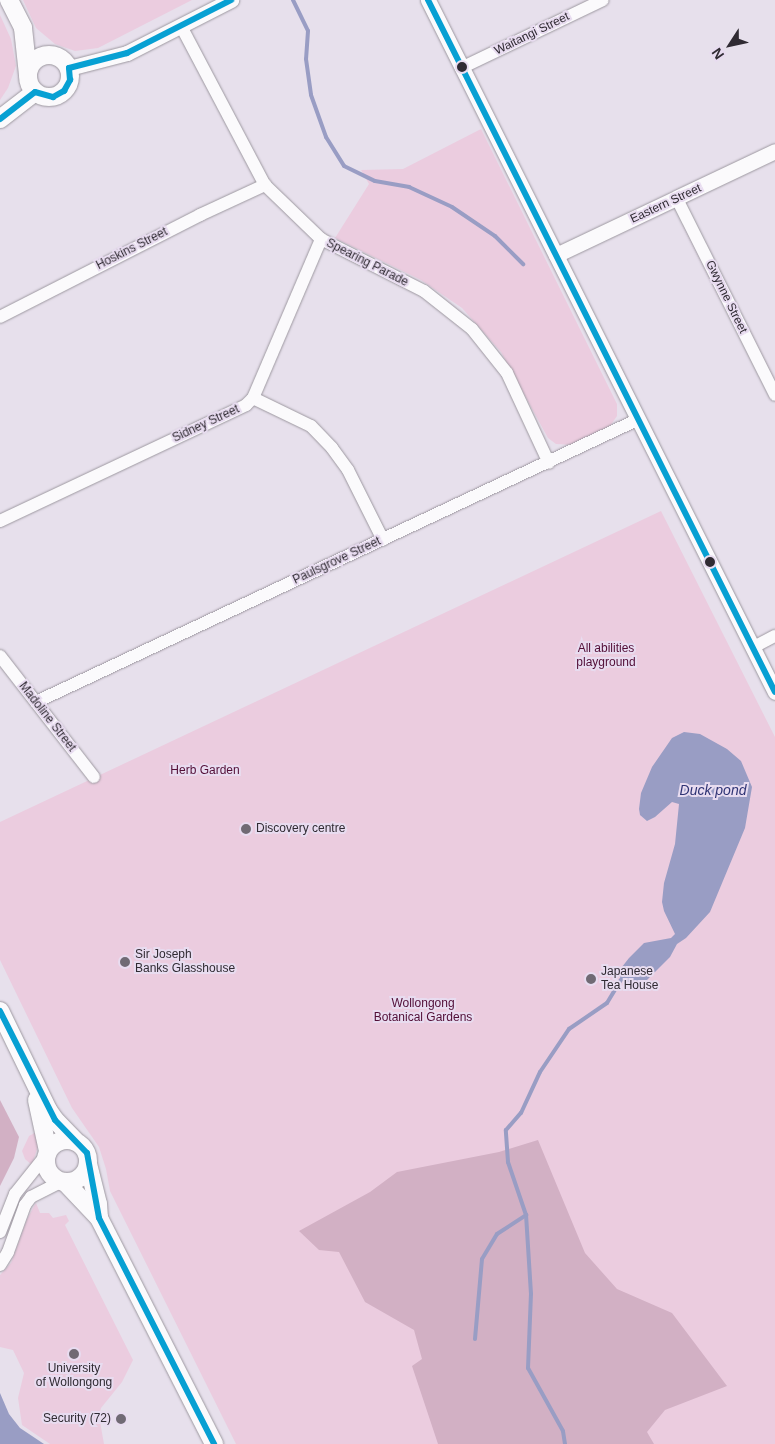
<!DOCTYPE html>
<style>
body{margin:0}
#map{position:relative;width:775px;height:1444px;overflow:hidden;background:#e7e0ec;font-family:Arial,sans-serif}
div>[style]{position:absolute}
.green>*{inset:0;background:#ebccdf}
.forest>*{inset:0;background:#d2b0c4}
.water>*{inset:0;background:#999dc4}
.stream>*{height:4px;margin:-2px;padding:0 2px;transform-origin:2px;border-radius:2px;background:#999dc4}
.roads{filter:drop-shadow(0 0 1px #9d98a0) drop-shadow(0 0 1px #9d98a0)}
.minor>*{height:12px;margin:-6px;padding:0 6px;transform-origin:6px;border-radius:6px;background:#fbfafc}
.tertiary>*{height:15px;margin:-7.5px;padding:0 7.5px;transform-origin:7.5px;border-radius:7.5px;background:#fbfafc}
.secondary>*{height:18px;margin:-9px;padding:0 9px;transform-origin:9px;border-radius:9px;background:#fbfafc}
.secondary>.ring{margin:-9px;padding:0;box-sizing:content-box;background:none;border:18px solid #fbfafc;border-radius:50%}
.bus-1>*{height:6px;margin:-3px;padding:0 3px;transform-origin:3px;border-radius:3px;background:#07a0d3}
.dots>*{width:14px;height:14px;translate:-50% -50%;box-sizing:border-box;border:2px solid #e8dcf0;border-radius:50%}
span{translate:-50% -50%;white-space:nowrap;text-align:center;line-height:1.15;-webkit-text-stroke:4px #e8dcf0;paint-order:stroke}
.street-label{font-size:12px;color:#302b33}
.park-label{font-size:12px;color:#520e37}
.poi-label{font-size:12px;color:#302b33}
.left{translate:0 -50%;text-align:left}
.right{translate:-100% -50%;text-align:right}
.water-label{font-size:14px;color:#2f3474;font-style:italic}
.north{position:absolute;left:705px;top:20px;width:50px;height:50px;-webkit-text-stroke:4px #e8dcf0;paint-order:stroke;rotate:235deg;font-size:14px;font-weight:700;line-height:20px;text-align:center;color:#302b33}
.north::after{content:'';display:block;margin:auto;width:18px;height:22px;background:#302b33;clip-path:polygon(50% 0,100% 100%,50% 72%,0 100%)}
</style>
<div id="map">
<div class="green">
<i style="clip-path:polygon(23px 0,192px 0,98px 48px,75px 51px,55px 44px,36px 28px)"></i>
<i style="clip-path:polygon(0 15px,11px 39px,16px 66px,8px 88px,0 100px)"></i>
<i style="clip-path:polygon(481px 129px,617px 404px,617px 416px,610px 426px,573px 445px,556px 444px,548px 438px,501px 352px,462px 308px,421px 280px,335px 238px,369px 184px,361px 170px,403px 169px)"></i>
<i style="clip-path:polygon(661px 511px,775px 737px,775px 1444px,236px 1444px,110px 1191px,106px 1169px,99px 1147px,72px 1108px,0 960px,0 822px)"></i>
<i style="clip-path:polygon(38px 1131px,38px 1146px,32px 1165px,25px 1159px,22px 1151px,29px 1136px)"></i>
<i style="clip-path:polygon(36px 1203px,40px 1213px,49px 1213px,53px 1218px,66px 1215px,69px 1221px,65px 1225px,133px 1360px,122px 1382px,101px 1408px,99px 1416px,104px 1444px,50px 1444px,22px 1425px,18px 1398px,24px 1373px,13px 1350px,0 1347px,0 1275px,11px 1263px,27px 1219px)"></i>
</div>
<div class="forest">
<i style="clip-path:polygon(0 1100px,19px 1137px,14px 1158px,0 1186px)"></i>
<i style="clip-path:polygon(538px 1140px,585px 1253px,617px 1289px,672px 1313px,727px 1386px,665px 1410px,647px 1432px,654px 1444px,438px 1444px,412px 1366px,422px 1359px,414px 1330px,365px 1302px,339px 1252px,319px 1250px,299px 1231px,370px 1192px,397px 1172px,499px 1152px)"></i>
</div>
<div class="water">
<i style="clip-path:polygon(684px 732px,700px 734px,727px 749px,741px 761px,752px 787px,745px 828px,710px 912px,686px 938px,677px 944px,670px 957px,646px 981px,633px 984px,626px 983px,621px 980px,618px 972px,629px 958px,644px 943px,671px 938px,675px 934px,664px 911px,662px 902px,664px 883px,675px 844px,679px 804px,672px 802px,655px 817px,647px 821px,640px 815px,639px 809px,641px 793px,652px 767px,672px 738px)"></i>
<i style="clip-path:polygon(0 1393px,9px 1414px,20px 1428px,44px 1444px,0 1444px)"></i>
</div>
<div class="stream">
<i style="left:293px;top:0;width:34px;rotate:64deg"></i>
<i style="left:308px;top:31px;width:28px;rotate:94deg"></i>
<i style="left:306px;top:59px;width:36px;rotate:82deg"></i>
<i style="left:311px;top:95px;width:45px;rotate:70.3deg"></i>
<i style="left:326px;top:137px;width:34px;rotate:58deg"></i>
<i style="left:344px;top:166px;width:34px;rotate:26deg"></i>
<i style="left:375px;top:181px;width:35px;rotate:10deg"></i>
<i style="left:409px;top:187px;width:47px;rotate:24.9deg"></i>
<i style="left:452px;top:207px;width:52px;rotate:34deg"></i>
<i style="left:495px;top:236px;width:40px;rotate:45deg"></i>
<i style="left:475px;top:1339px;width:80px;rotate:-85deg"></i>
<i style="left:482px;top:1259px;width:29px;rotate:-59deg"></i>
<i style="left:497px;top:1234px;width:35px;rotate:-33deg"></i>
<i style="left:565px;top:1444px;width:13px;rotate:-99deg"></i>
<i style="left:563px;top:1431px;width:72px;rotate:-119.1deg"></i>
<i style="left:528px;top:1368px;width:74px;rotate:-87.7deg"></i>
<i style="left:531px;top:1294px;width:79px;rotate:-93.6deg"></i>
<i style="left:526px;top:1215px;width:56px;rotate:-108.8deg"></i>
<i style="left:508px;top:1162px;width:32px;rotate:-94deg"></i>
<i style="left:506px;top:1130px;width:23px;rotate:-49deg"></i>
<i style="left:521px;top:1113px;width:45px;rotate:-65.1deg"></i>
<i style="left:540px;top:1072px;width:52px;rotate:-56deg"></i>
<i style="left:569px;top:1029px;width:46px;rotate:-34.4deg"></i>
<i style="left:607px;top:1003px;width:27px;rotate:-59deg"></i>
</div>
<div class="roads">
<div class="minor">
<i style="left:181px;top:26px;width:180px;rotate:62.2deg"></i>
<i style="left:265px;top:185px;width:78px;rotate:44deg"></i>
<i style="left:321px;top:239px;width:115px;rotate:26.8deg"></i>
<i style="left:424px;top:291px;width:61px;rotate:38.4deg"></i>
<i style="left:472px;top:329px;width:56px;rotate:51.5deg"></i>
<i style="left:507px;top:373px;width:99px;rotate:65deg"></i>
<i style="left:461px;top:68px;width:157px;rotate:-25.6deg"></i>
<i style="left:677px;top:199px;width:219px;rotate:63.4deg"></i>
<i style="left:0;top:317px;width:225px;rotate:-27deg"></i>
<i style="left:200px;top:215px;width:72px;rotate:-24.8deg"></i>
<i style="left:253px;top:398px;width:64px;rotate:25.8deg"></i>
<i style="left:311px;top:426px;width:30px;rotate:46deg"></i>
<i style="left:332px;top:448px;width:27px;rotate:54deg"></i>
<i style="left:348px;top:470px;width:78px;rotate:63.4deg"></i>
<i style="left:0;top:521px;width:272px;rotate:-25.2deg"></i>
<i style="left:246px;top:405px;width:10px;rotate:-45deg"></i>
<i style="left:253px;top:398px;width:173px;rotate:-66.8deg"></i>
<i style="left:752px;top:648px;width:26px;rotate:-28deg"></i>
<i style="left:0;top:656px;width:153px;rotate:52.2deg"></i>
<i style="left:36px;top:702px;width:666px;rotate:-25.14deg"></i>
<i style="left:0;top:1232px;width:41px;rotate:-68.5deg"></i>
<i style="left:15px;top:1194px;width:50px;rotate:-51.5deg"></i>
<i style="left:0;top:1265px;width:15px;rotate:-58deg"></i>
<i style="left:8px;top:1252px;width:50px;rotate:-70.1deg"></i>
<i style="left:25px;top:1205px;width:10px;rotate:-53deg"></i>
<i style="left:31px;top:1197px;width:35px;rotate:-27deg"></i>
</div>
<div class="tertiary">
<i style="left:428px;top:0;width:774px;rotate:63.37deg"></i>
<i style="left:69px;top:68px;width:60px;rotate:-14.5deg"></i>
<i style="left:127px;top:53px;width:117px;rotate:-27deg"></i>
<i style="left:556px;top:255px;width:242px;rotate:-25.4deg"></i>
</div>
<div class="secondary">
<i style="left:9px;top:0;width:31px;rotate:63deg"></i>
<i style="left:23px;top:28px;width:47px;rotate:83.9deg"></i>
<i class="ring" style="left:28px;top:55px;width:24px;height:24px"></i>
<i style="left:0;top:119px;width:44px;rotate:-37.6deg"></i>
<i style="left:0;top:1011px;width:110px;rotate:64.1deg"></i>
<i style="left:48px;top:1110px;width:12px;rotate:55deg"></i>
<i style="left:55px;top:1120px;width:29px;rotate:46deg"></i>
<i style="left:37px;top:1100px;width:52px;rotate:77.8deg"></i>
<i class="ring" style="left:46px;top:1140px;width:24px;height:24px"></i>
<i style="left:88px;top:1164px;width:41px;rotate:76deg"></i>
<i style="left:98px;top:1204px;width:13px;rotate:86deg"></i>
<i style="left:65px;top:1182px;width:50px;rotate:46.6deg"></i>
<i style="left:99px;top:1218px;width:254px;rotate:63deg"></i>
</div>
</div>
<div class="bus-1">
<i style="left:428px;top:0;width:774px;rotate:63.37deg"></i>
<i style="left:0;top:119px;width:44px;rotate:-37.6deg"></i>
<i style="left:35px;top:92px;width:19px;rotate:16deg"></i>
<i style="left:53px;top:97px;width:13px;rotate:-29deg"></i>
<i style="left:64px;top:91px;width:13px;rotate:-61deg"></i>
<i style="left:70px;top:80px;width:12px;rotate:-95deg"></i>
<i style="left:69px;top:68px;width:60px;rotate:-14.5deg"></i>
<i style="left:127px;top:53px;width:117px;rotate:-27deg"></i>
<i style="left:0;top:1011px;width:122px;rotate:63.2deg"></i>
<i style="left:55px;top:1120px;width:46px;rotate:45.9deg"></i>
<i style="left:87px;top:1153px;width:66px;rotate:79.5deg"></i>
<i style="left:99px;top:1218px;width:254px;rotate:63deg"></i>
</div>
<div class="dots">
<i style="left:462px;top:67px;background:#302b33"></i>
<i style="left:710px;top:562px;background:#302b33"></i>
<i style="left:246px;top:829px;background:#706a74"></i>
<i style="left:125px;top:962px;background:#706a74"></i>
<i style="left:591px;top:979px;background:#706a74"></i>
<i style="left:74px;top:1354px;background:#706a74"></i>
<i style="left:121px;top:1419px;background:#706a74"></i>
</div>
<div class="street-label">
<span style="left:532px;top:34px;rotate:-26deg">Waitangi Street</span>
<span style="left:666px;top:204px;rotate:-25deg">Eastern Street</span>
<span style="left:132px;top:249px;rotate:-27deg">Hoskins Street</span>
<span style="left:367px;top:263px;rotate:27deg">Spearing Parade</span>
<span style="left:726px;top:297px;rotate:64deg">Gwynne Street</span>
<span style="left:206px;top:424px;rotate:-25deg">Sidney Street</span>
<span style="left:337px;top:561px;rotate:-25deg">Paulsgrove Street</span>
<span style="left:47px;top:717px;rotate:52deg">Madoline Street</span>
</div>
<div class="park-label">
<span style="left:606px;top:656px">All abilities<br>playground</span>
<span style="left:205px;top:771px">Herb Garden</span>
<span style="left:423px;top:1011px">Wollongong<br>Botanical Gardens</span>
</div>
<div class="poi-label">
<span class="left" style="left:256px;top:829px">Discovery centre</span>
<span class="left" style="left:135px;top:962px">Sir Joseph<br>Banks Glasshouse</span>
<span class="left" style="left:601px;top:979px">Japanese<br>Tea House</span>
<span style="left:74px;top:1376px">University<br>of Wollongong</span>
<span class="right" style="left:111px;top:1419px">Security (72)</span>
</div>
<div class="water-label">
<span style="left:713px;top:790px">Duck pond</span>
</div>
<div class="north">N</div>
</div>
